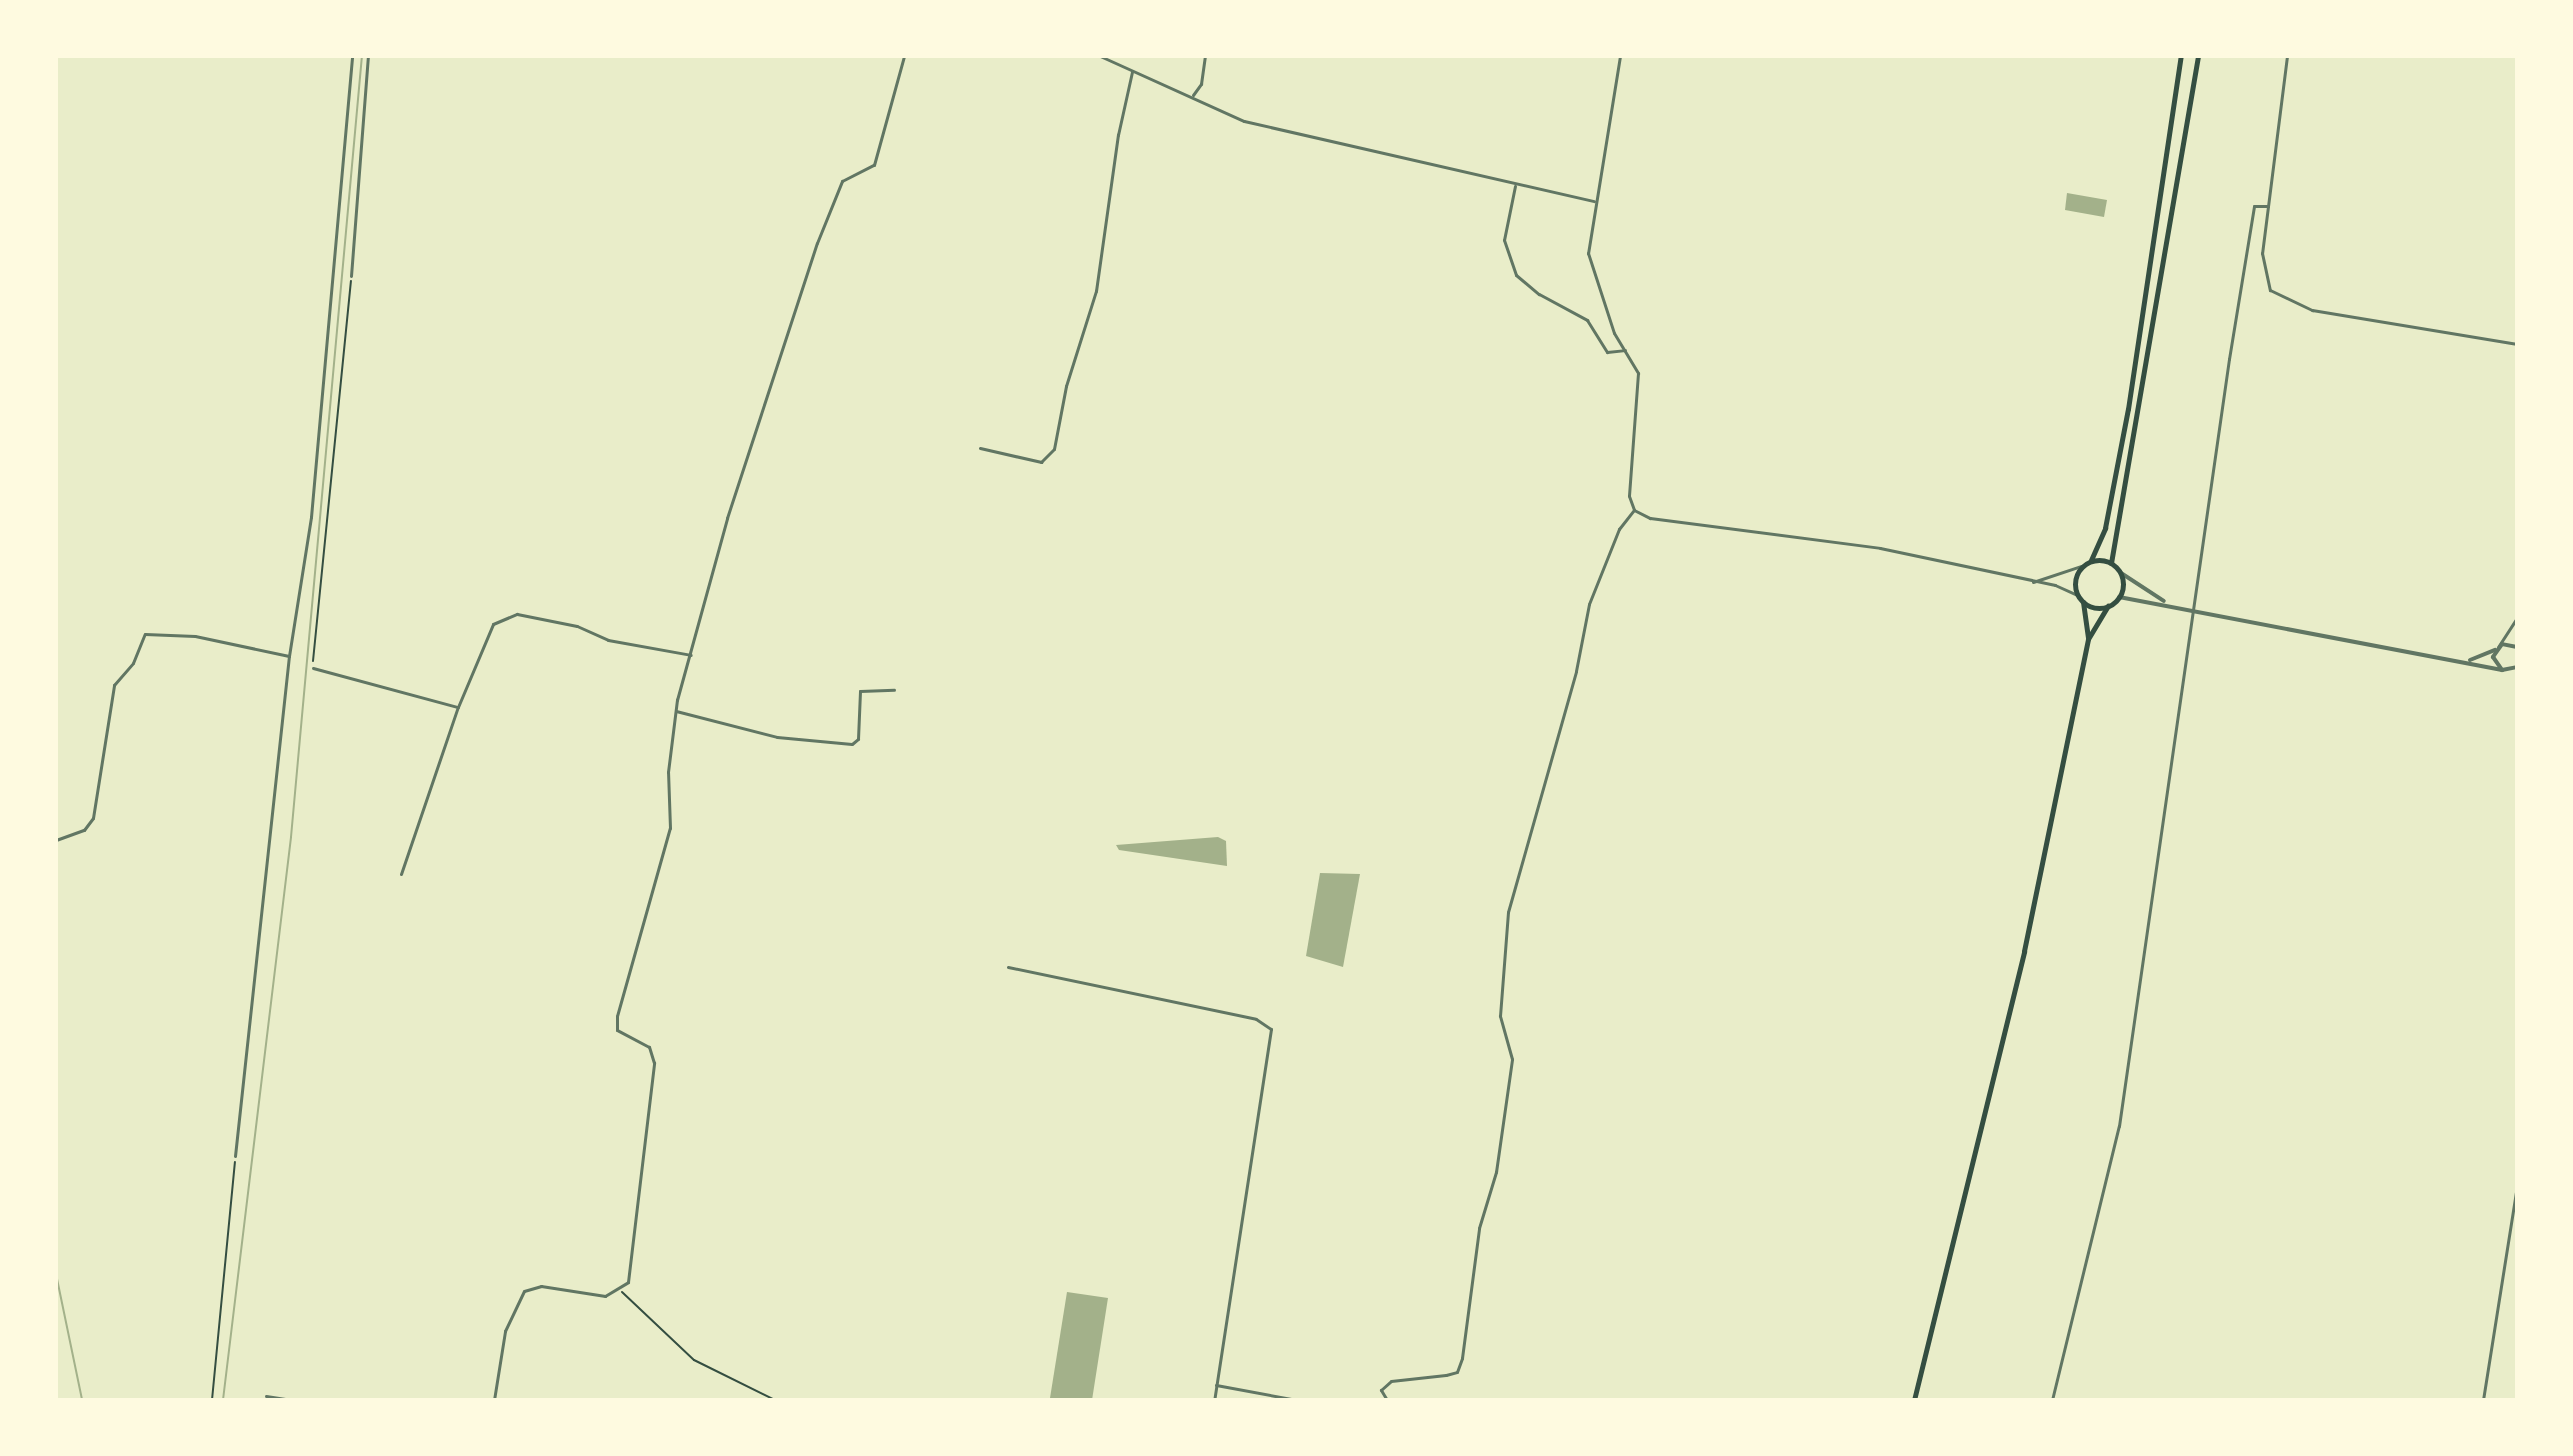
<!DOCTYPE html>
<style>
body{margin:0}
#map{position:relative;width:2573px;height:1456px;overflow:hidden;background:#e9edc9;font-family:"DM Sans",sans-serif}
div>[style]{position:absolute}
.water>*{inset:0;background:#a3b18a}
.stream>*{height:2px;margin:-1px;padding:0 1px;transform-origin:1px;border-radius:1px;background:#a3b18a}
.path>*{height:2px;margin:-1px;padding:0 1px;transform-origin:1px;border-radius:1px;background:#344e41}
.minor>*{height:3px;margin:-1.5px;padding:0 1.5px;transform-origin:1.5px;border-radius:1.5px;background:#617663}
.tertiary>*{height:4px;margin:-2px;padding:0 2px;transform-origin:2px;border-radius:2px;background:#617663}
.secondary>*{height:5px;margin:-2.5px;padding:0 2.5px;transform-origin:2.5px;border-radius:2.5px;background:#344e41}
.secondary>.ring{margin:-2.5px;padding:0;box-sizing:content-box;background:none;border:5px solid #344e41;border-radius:50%}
span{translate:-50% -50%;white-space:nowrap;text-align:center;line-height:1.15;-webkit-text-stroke:6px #fefae0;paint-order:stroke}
.frame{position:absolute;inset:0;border:58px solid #fefae0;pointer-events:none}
</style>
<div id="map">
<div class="water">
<i style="clip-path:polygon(2067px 193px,2107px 200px,2104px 217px,2065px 210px)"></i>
<i style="clip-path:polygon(1218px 837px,1226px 841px,1227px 866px,1119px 850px,1116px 845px)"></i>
<i style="clip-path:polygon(1320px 873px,1360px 874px,1343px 967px,1306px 956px)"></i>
<i style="clip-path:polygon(1067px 1292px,1108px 1298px,1092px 1400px,1050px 1398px)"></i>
</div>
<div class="stream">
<i style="left:56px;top:1274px;width:129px;rotate:78.3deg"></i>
<i style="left:223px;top:1400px;width:567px;rotate:-83.11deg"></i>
<i style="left:291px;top:837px;width:784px;rotate:-84.81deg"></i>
</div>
<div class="path">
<i style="left:313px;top:661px;width:382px;rotate:-84.3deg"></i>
<i style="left:622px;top:1292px;width:99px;rotate:43.4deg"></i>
<i style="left:694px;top:1360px;width:90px;rotate:26.3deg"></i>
<i style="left:212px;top:1400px;width:239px;rotate:-84.5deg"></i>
</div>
<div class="minor">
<i style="left:1100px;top:56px;width:158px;rotate:24.3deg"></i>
<i style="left:1244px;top:121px;width:359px;rotate:12.9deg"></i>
<i style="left:1620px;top:56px;width:200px;rotate:99.2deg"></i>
<i style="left:1588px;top:253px;width:84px;rotate:72deg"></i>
<i style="left:1614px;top:333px;width:47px;rotate:59deg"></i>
<i style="left:1638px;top:373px;width:123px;rotate:94.2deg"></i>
<i style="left:1629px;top:496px;width:15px;rotate:70deg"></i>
<i style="left:1634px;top:510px;width:18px;rotate:27deg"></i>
<i style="left:1650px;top:518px;width:232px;rotate:7.4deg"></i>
<i style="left:1880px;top:548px;width:179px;rotate:11.9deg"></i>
<i style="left:2055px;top:585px;width:24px;rotate:24deg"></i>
<i style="left:2287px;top:56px;width:199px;rotate:97.2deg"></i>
<i style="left:2262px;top:253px;width:38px;rotate:78deg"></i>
<i style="left:2270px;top:290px;width:47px;rotate:25.5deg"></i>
<i style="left:2312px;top:310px;width:208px;rotate:9.4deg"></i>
<i style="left:1193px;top:95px;width:14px;rotate:-54deg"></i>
<i style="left:1201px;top:84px;width:28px;rotate:-82deg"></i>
<i style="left:1515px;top:186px;width:55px;rotate:101.5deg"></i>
<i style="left:1504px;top:240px;width:37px;rotate:71deg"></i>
<i style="left:1516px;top:275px;width:30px;rotate:40deg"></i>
<i style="left:1539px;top:294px;width:55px;rotate:28.4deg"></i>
<i style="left:1587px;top:320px;width:38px;rotate:58deg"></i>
<i style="left:1607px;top:352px;width:18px;rotate:-6deg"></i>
<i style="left:351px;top:276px;width:221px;rotate:-85.6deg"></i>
<i style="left:980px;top:448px;width:63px;rotate:12.9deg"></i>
<i style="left:1041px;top:462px;width:18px;rotate:-45deg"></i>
<i style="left:1054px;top:449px;width:64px;rotate:-79.2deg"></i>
<i style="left:1066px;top:386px;width:100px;rotate:-72.5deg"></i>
<i style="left:1096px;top:291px;width:158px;rotate:-82deg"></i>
<i style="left:1118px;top:135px;width:65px;rotate:-77.5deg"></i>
<i style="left:2033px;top:582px;width:51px;rotate:-18.4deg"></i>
<i style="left:2498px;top:647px;width:35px;rotate:-57deg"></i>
<i style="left:313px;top:668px;width:150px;rotate:15.1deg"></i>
<i style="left:458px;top:707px;width:90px;rotate:-67.1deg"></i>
<i style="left:493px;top:624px;width:26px;rotate:-23deg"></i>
<i style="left:517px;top:614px;width:61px;rotate:11.3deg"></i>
<i style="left:577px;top:626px;width:34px;rotate:24deg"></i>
<i style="left:608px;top:640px;width:84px;rotate:10.2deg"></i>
<i style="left:676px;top:711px;width:104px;rotate:14.4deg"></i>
<i style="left:777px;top:737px;width:75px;rotate:5.3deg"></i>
<i style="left:852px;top:744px;width:8px;rotate:-40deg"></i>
<i style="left:858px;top:739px;width:48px;rotate:-87.6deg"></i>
<i style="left:860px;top:691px;width:34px;rotate:-2deg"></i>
<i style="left:56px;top:840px;width:30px;rotate:-20deg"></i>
<i style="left:84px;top:830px;width:15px;rotate:-53deg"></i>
<i style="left:93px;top:818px;width:135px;rotate:-81deg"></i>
<i style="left:114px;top:685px;width:29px;rotate:-49deg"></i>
<i style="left:133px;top:663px;width:31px;rotate:-68deg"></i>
<i style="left:145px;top:634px;width:50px;rotate:2.3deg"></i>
<i style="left:195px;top:636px;width:96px;rotate:12deg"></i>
<i style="left:401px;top:874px;width:176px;rotate:-71.2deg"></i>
<i style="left:1008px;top:967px;width:253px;rotate:11.8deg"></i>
<i style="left:1256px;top:1019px;width:18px;rotate:34deg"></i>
<i style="left:1271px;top:1029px;width:375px;rotate:98.7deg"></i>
<i style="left:235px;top:1156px;width:503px;rotate:-83.84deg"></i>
<i style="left:289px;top:656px;width:141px;rotate:-81deg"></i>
<i style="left:311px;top:517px;width:463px;rotate:-84.9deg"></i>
<i style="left:1216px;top:1385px;width:82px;rotate:10.5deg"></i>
<i style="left:266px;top:1396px;width:26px;rotate:9deg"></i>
<i style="left:494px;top:1400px;width:70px;rotate:-80.9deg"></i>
<i style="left:505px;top:1331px;width:44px;rotate:-64.6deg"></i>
<i style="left:524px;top:1291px;width:18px;rotate:-16deg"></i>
<i style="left:541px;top:1286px;width:65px;rotate:8.9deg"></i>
<i style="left:605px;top:1296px;width:27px;rotate:-31deg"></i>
<i style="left:628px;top:1282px;width:221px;rotate:-83.2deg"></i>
<i style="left:654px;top:1063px;width:17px;rotate:-107deg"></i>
<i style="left:649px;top:1047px;width:36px;rotate:-152deg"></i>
<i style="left:617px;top:1030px;width:14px;rotate:-90deg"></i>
<i style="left:617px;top:1016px;width:195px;rotate:-74.3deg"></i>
<i style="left:670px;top:828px;width:56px;rotate:-92deg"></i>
<i style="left:668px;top:772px;width:73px;rotate:-82.9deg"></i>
<i style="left:677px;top:700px;width:189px;rotate:-74.6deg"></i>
<i style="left:727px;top:518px;width:289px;rotate:-71.9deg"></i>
<i style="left:817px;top:243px;width:67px;rotate:-68deg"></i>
<i style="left:842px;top:181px;width:36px;rotate:-27deg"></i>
<i style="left:874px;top:165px;width:113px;rotate:-74.6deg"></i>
<i style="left:1387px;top:1400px;width:12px;rotate:-121deg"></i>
<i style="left:1381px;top:1390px;width:13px;rotate:-42deg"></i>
<i style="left:1391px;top:1381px;width:55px;rotate:-6.2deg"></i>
<i style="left:1446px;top:1375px;width:11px;rotate:-15deg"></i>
<i style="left:1457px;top:1372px;width:15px;rotate:-70deg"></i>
<i style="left:1462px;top:1358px;width:131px;rotate:-82.5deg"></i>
<i style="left:1479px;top:1228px;width:59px;rotate:-73.1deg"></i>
<i style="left:1496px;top:1172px;width:114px;rotate:-81.9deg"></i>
<i style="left:1512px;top:1059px;width:45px;rotate:-105.6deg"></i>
<i style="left:1500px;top:1016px;width:104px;rotate:-85.6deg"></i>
<i style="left:1508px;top:912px;width:250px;rotate:-74.2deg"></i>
<i style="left:1576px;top:671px;width:68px;rotate:-79deg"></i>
<i style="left:1589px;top:604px;width:81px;rotate:-68.2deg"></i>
<i style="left:1619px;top:529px;width:24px;rotate:-52deg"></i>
<i style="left:2052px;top:1400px;width:282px;rotate:-76.3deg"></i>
<i style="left:2119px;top:1126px;width:775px;rotate:-81.84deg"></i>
<i style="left:2229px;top:359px;width:155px;rotate:-80.7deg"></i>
<i style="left:2254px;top:206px;width:14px"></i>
<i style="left:2483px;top:1400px;width:218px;rotate:-81deg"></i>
</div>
<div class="tertiary">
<i style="left:2121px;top:573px;width:51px;rotate:33.1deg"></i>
<i style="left:2119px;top:597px;width:390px;rotate:10.8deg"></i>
<i style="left:2517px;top:647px;width:15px;rotate:-169deg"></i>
<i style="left:2502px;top:644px;width:16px;rotate:125deg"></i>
<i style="left:2493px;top:657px;width:16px;rotate:55deg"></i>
<i style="left:2502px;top:670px;width:15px;rotate:-11deg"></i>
<i style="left:2470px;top:660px;width:27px;rotate:-22deg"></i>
</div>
<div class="secondary">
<i class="ring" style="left:2075px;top:560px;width:43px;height:43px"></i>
<i style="left:2091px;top:560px;width:35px;rotate:-66deg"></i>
<i style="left:2105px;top:528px;width:121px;rotate:-79.1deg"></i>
<i style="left:2128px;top:409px;width:357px;rotate:-81.5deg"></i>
<i style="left:2111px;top:563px;width:514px;rotate:-80.26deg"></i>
<i style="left:2083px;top:602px;width:36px;rotate:82deg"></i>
<i style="left:1914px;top:1400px;width:462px;rotate:-76.2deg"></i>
<i style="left:2024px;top:951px;width:318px;rotate:-78.4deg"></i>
<i style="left:2088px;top:639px;width:39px;rotate:-59deg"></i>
</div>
<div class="frame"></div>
</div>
